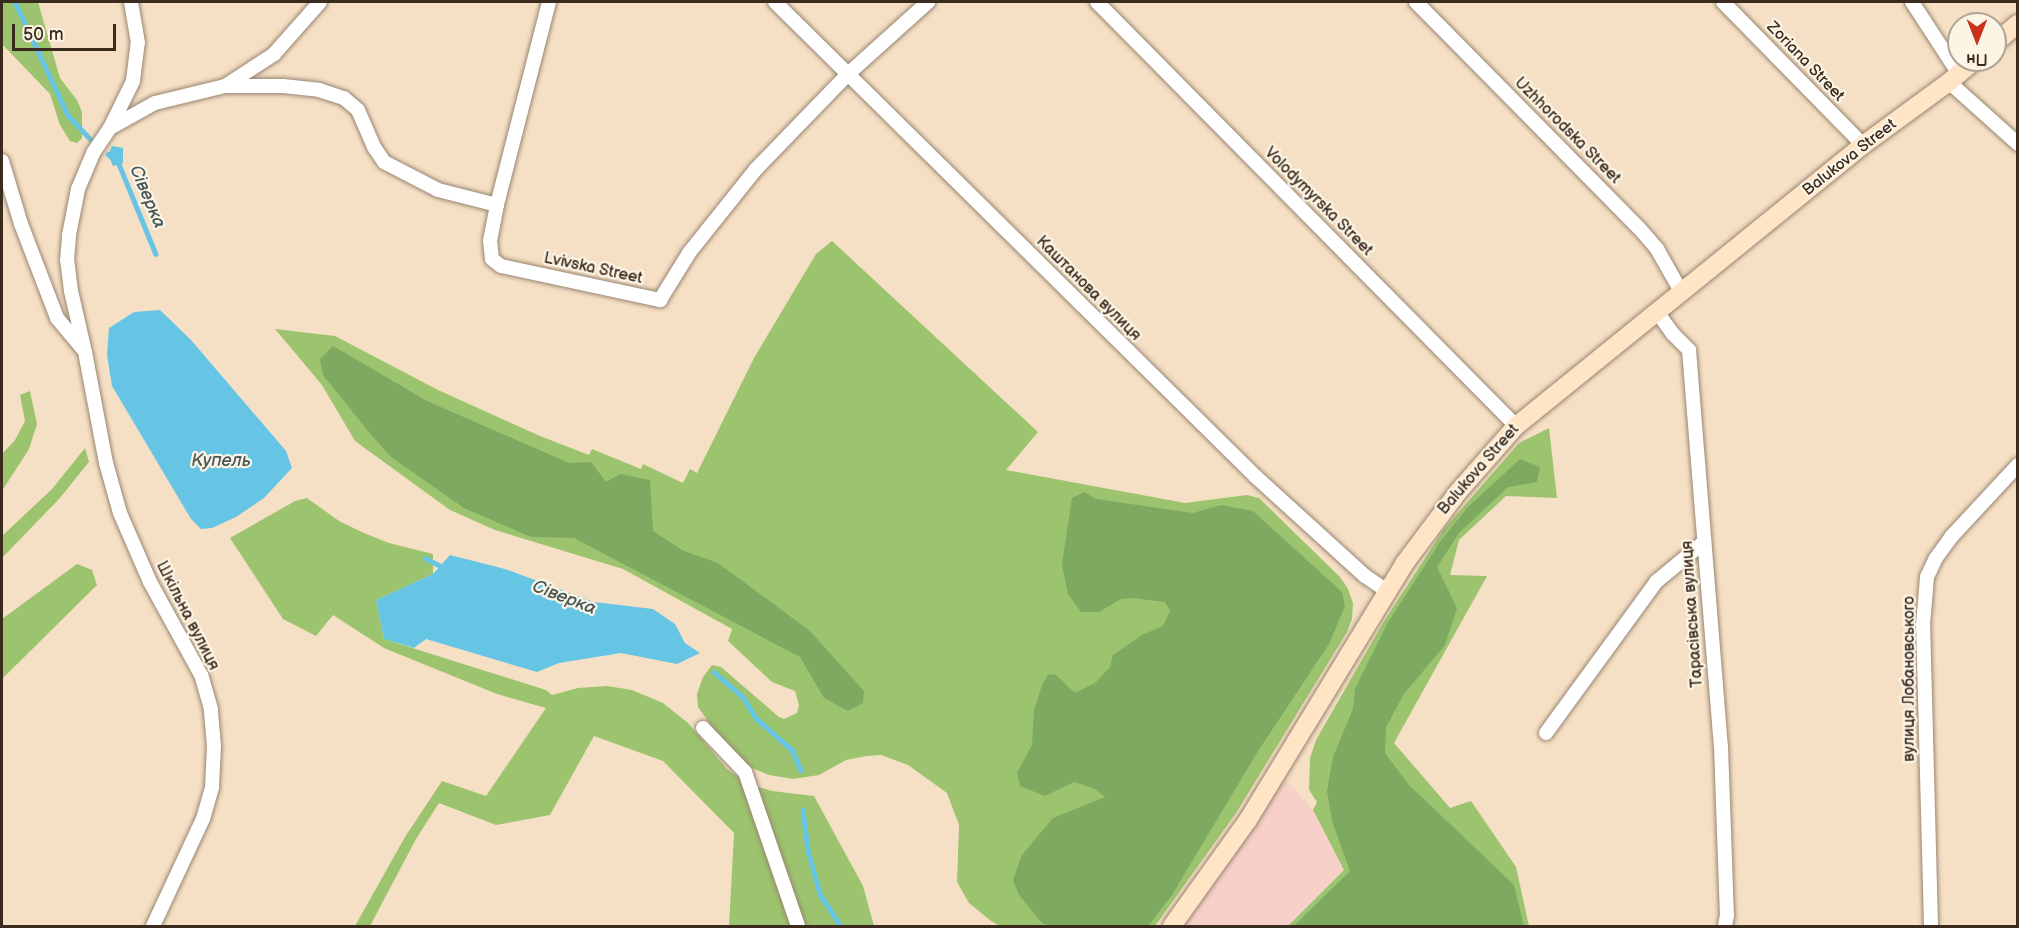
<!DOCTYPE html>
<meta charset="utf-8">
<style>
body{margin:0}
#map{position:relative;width:2019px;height:928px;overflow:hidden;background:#f6e0c5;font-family:"Balsamiq Sans",sans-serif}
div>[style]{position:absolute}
.built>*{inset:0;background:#f7d0ca}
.green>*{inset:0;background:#9cc36e}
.forest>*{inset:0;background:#7da961}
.water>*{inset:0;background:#66c5e4}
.stream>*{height:4.5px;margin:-2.25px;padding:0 2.25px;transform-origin:2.25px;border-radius:2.25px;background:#66c5e4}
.roads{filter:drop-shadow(0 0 2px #988572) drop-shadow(0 0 2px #988572)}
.minor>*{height:14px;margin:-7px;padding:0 7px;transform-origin:7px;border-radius:7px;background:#fff}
.secondary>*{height:18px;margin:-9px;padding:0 9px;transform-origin:9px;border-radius:9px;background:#ffe4c6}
span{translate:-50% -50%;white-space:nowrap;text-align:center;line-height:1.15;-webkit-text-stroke:4.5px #fcf5e5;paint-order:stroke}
.street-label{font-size:16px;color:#3b2a1e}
.water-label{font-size:18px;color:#485859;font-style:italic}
.frame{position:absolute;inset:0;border:3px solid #3b2a1e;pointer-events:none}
.north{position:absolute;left:1947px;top:12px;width:60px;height:60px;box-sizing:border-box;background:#fcf5e5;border:2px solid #afa495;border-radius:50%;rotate:180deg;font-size:16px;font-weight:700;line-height:24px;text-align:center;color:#3b2a1e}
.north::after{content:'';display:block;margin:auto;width:21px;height:27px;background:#c8321e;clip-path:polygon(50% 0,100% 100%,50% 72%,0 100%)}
.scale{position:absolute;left:12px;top:24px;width:104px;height:27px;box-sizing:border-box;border:3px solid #3b2a1e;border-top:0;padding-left:8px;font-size:18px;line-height:21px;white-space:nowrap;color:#3b2a1e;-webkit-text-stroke:4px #fcf5e5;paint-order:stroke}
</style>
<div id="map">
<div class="built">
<i style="clip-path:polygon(1285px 779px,1313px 810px,1344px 870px,1288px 926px,1182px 926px)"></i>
</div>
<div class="green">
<i style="clip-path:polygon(2px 2px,38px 2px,60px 78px,77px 100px,82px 112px,82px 138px,77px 143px,70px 141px,60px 125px,50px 94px,2px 44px)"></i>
<i style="clip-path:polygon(832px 241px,1038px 432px,1006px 470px,1185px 503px,1247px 495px,1259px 498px,1340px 577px,1348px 589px,1353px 603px,1352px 619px,1347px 632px,1236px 813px,1155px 926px,1000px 926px,991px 921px,969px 903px,957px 882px,959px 825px,947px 793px,908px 765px,881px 755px,866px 756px,846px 760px,819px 775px,793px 779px,769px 775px,747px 766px,720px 738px,698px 707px,697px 694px,703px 677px,712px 665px,721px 667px,779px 717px,784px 719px,797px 713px,799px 705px,795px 691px,772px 682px,728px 641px,732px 629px,623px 569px,495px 530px,450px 510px,355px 441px,322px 385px,275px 329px,335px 336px,438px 390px,540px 436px,589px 455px,592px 449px,641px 469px,643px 464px,683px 483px,690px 469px,697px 473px,754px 358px,816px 254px)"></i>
<i style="clip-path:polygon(30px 391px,37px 424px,29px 449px,2px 491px,2px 454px,15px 440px,25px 421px,20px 395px)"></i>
<i style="clip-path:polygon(1549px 428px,1557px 498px,1506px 496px,1459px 540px,1450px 575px,1487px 576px,1394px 743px,1450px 808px,1471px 801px,1516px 867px,1529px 926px,1288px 926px,1344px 870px,1313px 810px,1317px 802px,1309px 790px,1310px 758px,1316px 740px,1383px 623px,1444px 529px,1519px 443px)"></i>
<i style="clip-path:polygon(85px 448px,89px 462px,59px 499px,2px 558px,2px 536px,52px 489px)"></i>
<i style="clip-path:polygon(307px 498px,339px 521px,364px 533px,389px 543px,433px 554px,433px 574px,376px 600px,384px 639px,546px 690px,552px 695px,578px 688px,607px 686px,632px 690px,663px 703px,688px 723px,727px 769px,748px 784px,772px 791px,814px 796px,863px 886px,874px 926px,729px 926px,734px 833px,663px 761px,594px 736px,550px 815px,496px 825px,439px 803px,416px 839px,370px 926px,355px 926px,405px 837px,442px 781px,486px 796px,546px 708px,497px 694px,384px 648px,333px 615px,316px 636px,283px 619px,230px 538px,295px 501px)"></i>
<i style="clip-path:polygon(77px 564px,92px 570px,97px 585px,2px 679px,2px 619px)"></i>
</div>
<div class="forest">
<i style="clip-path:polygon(333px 346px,427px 401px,569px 463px,591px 462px,606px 482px,620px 474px,650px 480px,653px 531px,684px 551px,718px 563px,810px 631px,864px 691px,863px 703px,848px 711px,824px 698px,800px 657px,574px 538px,531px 537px,464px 508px,391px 457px,368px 431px,323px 375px,320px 359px)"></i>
<i style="clip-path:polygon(1520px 459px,1540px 467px,1537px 482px,1508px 487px,1459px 533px,1437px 567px,1457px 608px,1445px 645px,1404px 694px,1386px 727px,1385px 753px,1408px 784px,1514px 885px,1524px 926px,1294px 926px,1350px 871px,1332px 821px,1327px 791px,1333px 757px,1353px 709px,1355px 689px,1387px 624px,1440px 542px,1468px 507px)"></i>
<i style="clip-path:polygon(1084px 492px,1096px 499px,1193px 513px,1221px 505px,1253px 511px,1342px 592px,1345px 606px,1329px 644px,1258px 751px,1172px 895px,1148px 926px,1049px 926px,1042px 923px,1019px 895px,1013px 880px,1022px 855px,1053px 818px,1105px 797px,1095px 789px,1074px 782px,1045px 796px,1020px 786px,1017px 773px,1032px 745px,1034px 710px,1042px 685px,1048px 675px,1055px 674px,1075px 693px,1095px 683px,1110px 667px,1113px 655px,1142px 635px,1163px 626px,1170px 611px,1165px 602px,1132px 598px,1121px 599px,1099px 612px,1081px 612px,1068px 594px,1062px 565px,1072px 498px)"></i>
</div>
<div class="water">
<i style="clip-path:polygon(112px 146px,123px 148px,123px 163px,113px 166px,108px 155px)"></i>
<i style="clip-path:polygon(160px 310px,191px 340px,286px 451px,292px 468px,264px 498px,236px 517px,212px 528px,201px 529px,191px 519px,112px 386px,107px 355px,109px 328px,134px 312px)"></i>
<i style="clip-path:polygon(450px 555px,505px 569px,594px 602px,653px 609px,675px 624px,685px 643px,700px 653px,677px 664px,621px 653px,559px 663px,537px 672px,426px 639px,414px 648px,384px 639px,376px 600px,433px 574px)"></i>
</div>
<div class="stream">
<i style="left:15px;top:2px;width:125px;rotate:64.9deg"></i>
<i style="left:68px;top:115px;width:33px;rotate:47deg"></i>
<i style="left:108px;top:154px;width:15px;rotate:42deg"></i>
<i style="left:119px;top:164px;width:97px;rotate:67.7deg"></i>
<i style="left:425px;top:558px;width:22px;rotate:27deg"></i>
<i style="left:714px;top:672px;width:38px;rotate:41deg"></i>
<i style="left:743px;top:697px;width:26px;rotate:58deg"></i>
<i style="left:757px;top:719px;width:47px;rotate:41.5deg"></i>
<i style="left:792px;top:750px;width:22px;rotate:66deg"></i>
<i style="left:803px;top:810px;width:40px;rotate:82.9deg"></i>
<i style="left:808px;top:850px;width:46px;rotate:74.7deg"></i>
<i style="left:820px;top:894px;width:38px;rotate:57deg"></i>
</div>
<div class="roads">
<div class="minor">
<i style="left:549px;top:2px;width:210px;rotate:104.4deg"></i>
<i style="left:497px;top:205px;width:36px;rotate:101deg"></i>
<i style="left:490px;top:240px;width:19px;rotate:84deg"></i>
<i style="left:492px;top:259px;width:11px;rotate:38deg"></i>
<i style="left:501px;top:266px;width:163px;rotate:12.1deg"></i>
<i style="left:660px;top:300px;width:55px;rotate:-58.3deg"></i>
<i style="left:689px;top:253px;width:107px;rotate:-51.4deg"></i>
<i style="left:756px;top:169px;width:132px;rotate:-45.9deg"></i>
<i style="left:848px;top:74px;width:108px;rotate:-42deg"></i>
<i style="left:775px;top:2px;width:675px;rotate:44.64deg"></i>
<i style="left:1255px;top:476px;width:149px;rotate:42.3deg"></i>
<i style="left:1365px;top:576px;width:27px;rotate:34deg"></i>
<i style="left:1097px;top:2px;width:596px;rotate:45.34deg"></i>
<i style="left:1416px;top:2px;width:317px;rotate:45.4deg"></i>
<i style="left:1639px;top:228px;width:28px;rotate:49deg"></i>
<i style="left:1657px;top:249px;width:51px;rotate:60.4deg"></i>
<i style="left:1723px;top:2px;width:200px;rotate:45.6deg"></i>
<i style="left:1912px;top:2px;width:86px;rotate:56.9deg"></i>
<i style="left:1949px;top:82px;width:93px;rotate:41.9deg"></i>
<i style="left:225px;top:86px;width:59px;rotate:-33.1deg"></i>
<i style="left:274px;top:54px;width:69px;rotate:-48.5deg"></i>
<i style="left:110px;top:128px;width:52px;rotate:-63.9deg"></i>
<i style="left:133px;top:81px;width:38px;rotate:-83deg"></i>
<i style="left:138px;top:43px;width:42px;rotate:-99.7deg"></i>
<i style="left:2px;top:161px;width:66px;rotate:73.2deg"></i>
<i style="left:21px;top:224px;width:101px;rotate:69deg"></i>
<i style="left:57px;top:318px;width:39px;rotate:50deg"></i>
<i style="left:1657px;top:312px;width:27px;rotate:54deg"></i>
<i style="left:1673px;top:334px;width:23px;rotate:45deg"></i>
<i style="left:1689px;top:350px;width:397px;rotate:85.4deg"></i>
<i style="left:1721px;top:746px;width:169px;rotate:88deg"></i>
<i style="left:1727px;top:915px;width:11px;rotate:100deg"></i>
<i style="left:703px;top:728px;width:61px;rotate:46.3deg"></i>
<i style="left:745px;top:772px;width:163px;rotate:71deg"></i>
<i style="left:1546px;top:733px;width:187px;rotate:-53.9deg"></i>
<i style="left:1656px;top:582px;width:62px;rotate:-39.8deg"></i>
<i style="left:153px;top:926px;width:118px;rotate:-65deg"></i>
<i style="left:203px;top:819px;width:33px;rotate:-74deg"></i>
<i style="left:212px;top:787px;width:41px;rotate:-87.2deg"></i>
<i style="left:214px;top:746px;width:37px;rotate:-95deg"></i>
<i style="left:211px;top:709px;width:35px;rotate:-106deg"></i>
<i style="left:201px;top:675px;width:106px;rotate:-118.7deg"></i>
<i style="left:150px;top:582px;width:75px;rotate:-113.5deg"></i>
<i style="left:120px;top:513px;width:52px;rotate:-105.6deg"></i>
<i style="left:106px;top:463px;width:113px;rotate:-100.7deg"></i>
<i style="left:85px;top:352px;width:63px;rotate:-102.9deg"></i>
<i style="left:71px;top:291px;width:31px;rotate:-97deg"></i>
<i style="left:67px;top:260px;width:25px;rotate:-85deg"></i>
<i style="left:69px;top:235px;width:47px;rotate:-78.9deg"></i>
<i style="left:78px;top:189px;width:39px;rotate:-67deg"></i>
<i style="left:93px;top:153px;width:30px;rotate:-56deg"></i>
<i style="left:110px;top:128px;width:51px;rotate:-29.1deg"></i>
<i style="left:155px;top:103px;width:72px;rotate:-13.7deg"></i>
<i style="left:225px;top:86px;width:58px"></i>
<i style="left:283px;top:86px;width:36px;rotate:6deg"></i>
<i style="left:319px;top:90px;width:26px;rotate:18deg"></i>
<i style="left:344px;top:98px;width:18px;rotate:41deg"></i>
<i style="left:358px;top:110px;width:40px;rotate:66.6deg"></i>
<i style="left:374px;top:147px;width:18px;rotate:56deg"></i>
<i style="left:384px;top:162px;width:61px;rotate:27.4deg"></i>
<i style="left:438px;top:190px;width:61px;rotate:14.3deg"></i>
<i style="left:1931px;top:926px;width:301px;rotate:-91.5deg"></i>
<i style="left:1923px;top:625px;width:48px;rotate:-85.2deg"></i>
<i style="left:1927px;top:577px;width:21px;rotate:-65deg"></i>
<i style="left:1936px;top:558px;width:27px;rotate:-54deg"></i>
<i style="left:1952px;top:536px;width:97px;rotate:-47.1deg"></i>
</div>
<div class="secondary">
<i style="left:1995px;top:43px;width:30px;rotate:-40deg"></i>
<i style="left:1172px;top:926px;width:130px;rotate:-54.4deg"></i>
<i style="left:1248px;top:820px;width:300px;rotate:-58.6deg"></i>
<i style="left:1404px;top:564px;width:90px;rotate:-53.1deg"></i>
<i style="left:1458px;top:492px;width:88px;rotate:-48.7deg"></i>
<i style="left:1516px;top:426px;width:447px;rotate:-39deg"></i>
<i style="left:1863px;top:145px;width:107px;rotate:-36.2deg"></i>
<i style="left:1949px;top:82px;width:34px;rotate:-40deg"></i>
</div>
</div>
<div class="street-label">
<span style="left:1805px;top:62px;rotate:46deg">Zoriana Street</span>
<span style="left:1567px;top:131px;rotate:45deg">Uzhhorodska Street</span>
<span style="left:1850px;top:158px;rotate:-38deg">Balukova Street</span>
<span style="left:1318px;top:202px;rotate:45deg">Volodymyrska Street</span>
<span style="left:593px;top:269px;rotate:12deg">Lvivska Street</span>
<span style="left:1088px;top:289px;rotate:45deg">Каштанова вулиця</span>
<span style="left:1479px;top:470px;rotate:-49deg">Balukova Street</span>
<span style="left:1693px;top:614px;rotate:-94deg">Тарасівська вулиця</span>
<span style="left:187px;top:616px;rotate:63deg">Шкільна вулиця</span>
<span style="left:1910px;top:679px;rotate:-90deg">вулиця Лобановського</span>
</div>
<div class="water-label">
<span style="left:147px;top:197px;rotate:67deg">Сіверка</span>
<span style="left:221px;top:461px">Купель</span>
<span style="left:564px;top:598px;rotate:21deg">Сіверка</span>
</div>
<div class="frame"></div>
<div class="north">Пн</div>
<div class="scale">50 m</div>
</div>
